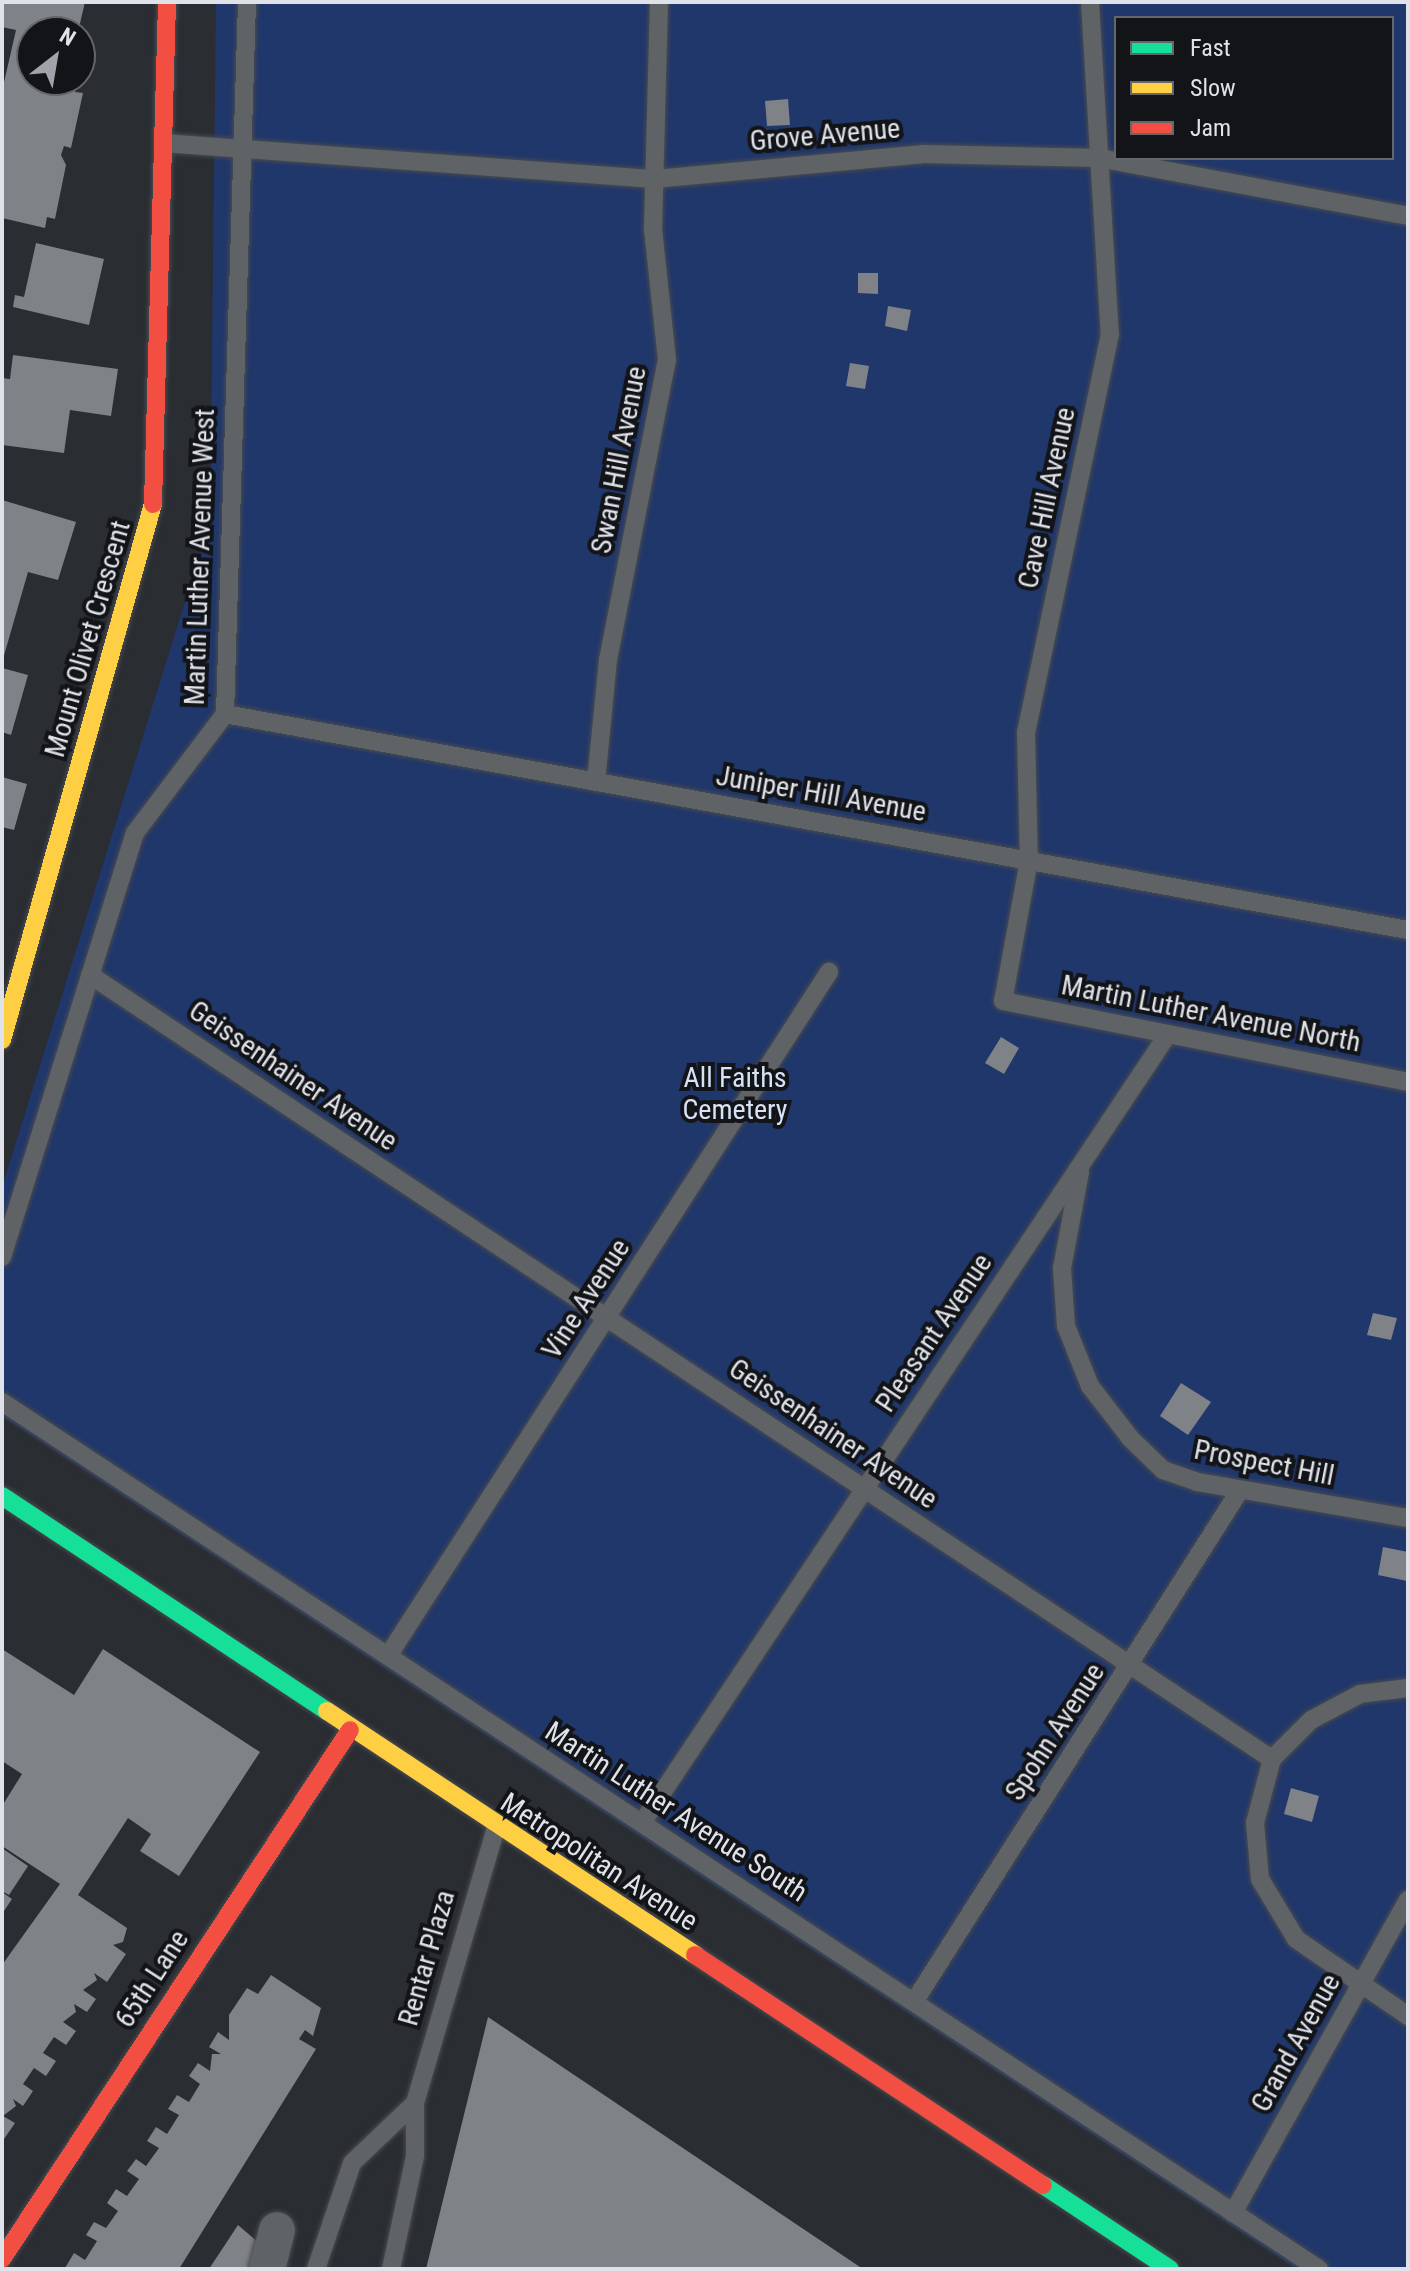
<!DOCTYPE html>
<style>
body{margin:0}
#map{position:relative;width:1410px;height:2271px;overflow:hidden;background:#2a2d32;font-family:"Roboto Condensed",sans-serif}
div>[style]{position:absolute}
.green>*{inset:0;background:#20376b}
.building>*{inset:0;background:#7f8286}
.roads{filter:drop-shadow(0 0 2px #484b4f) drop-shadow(0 0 2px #484b4f)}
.lane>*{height:18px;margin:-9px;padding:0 9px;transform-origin:9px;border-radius:9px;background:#606366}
.street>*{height:36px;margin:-18px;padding:0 18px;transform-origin:18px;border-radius:18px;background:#606366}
.fast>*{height:18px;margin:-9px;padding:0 9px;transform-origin:9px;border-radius:9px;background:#16e098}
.slow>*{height:18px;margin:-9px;padding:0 9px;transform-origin:9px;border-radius:9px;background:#ffcf43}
.jam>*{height:18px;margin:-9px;padding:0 9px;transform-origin:9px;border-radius:9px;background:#f24e42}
span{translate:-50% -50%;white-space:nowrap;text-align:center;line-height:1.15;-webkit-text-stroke:8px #121418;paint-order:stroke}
.street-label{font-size:28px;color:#dfe2e9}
.park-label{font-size:28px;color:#d8e2f5}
.frame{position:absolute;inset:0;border:4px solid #dfe2e9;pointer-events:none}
.legend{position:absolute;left:1114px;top:16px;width:280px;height:144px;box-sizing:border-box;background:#121418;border:2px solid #64666c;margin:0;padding:10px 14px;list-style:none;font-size:24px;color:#dfe2e9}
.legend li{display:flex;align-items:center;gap:16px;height:40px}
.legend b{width:40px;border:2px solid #64666c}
.north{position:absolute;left:16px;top:16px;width:80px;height:80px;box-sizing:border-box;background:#121418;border:2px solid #64666c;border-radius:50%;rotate:31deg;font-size:22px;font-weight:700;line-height:32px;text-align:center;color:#dfe2e9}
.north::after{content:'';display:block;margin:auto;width:28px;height:36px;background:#a0a3a9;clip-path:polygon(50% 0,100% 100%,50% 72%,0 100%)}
</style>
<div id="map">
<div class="green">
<i style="clip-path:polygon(evenodd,216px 2px,1408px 2px,1408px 2269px,1297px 2269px,2px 1416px,2px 1187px,210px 522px,216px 2px,1116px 18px,1392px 18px,1392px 158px,1116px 158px,1116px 18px)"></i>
</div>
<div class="building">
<i style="clip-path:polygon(2px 2px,85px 2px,78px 32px,32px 32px,32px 80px,78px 80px,75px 92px,83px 93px,71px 148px,64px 146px,61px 155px,66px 165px,55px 219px,47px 217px,45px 228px,2px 218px,2px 91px,16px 30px,2px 27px)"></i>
<i style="clip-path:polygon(80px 45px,94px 48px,88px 75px,80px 73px)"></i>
<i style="clip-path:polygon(788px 99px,790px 125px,767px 126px,765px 101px)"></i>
<i style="clip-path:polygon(36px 243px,104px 259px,89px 325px,13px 307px,15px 295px,24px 297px)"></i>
<i style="clip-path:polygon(858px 273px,878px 273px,878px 294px,858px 293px)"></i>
<i style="clip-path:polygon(888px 306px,911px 310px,907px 331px,885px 326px)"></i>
<i style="clip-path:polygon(13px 355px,118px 369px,111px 416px,70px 410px,64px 453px,2px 445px,2px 378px,10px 379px)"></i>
<i style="clip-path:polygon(850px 363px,869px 366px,865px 389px,846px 386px)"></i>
<i style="clip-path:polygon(2px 500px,76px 522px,58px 580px,28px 572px,3px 659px)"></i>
<i style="clip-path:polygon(2px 668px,28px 675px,11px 735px,2px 732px)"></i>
<i style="clip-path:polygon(2px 777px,27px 784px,14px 830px,2px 827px)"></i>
<i style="clip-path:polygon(1001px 1037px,1019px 1048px,1004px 1074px,985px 1063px)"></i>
<i style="clip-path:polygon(1373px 1313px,1397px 1318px,1391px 1340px,1367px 1335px)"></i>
<i style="clip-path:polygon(1181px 1383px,1211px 1402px,1188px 1435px,1160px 1416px)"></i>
<i style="clip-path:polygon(1383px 1547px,1408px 1552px,1407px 1581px,1378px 1575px)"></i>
<i style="clip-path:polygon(2px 1649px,74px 1695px,103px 1649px,260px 1752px,179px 1876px,140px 1851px,151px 1834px,128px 1818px,78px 1895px,127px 1928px,123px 1942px,113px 1945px,126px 1954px,107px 1982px,94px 1973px,97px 1980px,83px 1990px,96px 1999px,87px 2012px,74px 2004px,76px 2012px,63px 2022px,76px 2031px,66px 2045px,54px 2037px,43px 2053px,56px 2061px,46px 2076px,34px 2068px,23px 2084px,33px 2091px,23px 2106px,13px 2099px,16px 2106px,3px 2116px,15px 2123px,4px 2139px,2px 2138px,2px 1965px,60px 1884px,2px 1846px,2px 1806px,22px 1774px,2px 1761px)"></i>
<i style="clip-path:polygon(1291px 1788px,1319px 1796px,1312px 1822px,1284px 1814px)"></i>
<i style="clip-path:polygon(2px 1848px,28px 1866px,9px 1895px,2px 1891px)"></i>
<i style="clip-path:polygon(2px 1892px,12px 1899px,2px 1914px)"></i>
<i style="clip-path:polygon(271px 1975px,321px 2008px,313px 2036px,305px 2030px,299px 2039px,316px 2049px,179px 2269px,65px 2268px,74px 2253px,85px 2260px,97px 2241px,86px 2235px,94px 2222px,106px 2228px,118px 2211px,107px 2203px,116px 2189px,127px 2196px,139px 2179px,127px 2171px,136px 2159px,146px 2166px,159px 2148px,147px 2141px,156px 2127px,167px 2134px,179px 2115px,168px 2109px,177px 2095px,189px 2102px,200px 2084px,189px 2076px,198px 2063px,210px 2071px,212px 2054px,221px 2054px,209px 2047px,218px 2032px,229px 2040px,229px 2015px,247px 1988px,258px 1994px)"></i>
<i style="clip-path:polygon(488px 2017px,790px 2220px,863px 2269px,426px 2269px)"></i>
<i style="clip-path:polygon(238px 2225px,260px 2244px,254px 2269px,209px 2269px)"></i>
</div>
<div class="roads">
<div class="lane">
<i style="left:1090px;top:2px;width:333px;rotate:86.6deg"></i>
<i style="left:1110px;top:334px;width:407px;rotate:101.9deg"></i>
<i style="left:1026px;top:732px;width:128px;rotate:88.7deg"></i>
<i style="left:1029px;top:860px;width:143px;rotate:100.4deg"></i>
<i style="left:1003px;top:1001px;width:413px;rotate:11.3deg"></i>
<i style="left:163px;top:143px;width:493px;rotate:4.2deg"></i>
<i style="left:655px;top:179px;width:270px;rotate:-5.3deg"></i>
<i style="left:924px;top:154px;width:175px;rotate:1.3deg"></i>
<i style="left:1099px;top:158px;width:314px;rotate:10.6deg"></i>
<i style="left:225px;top:714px;width:1203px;rotate:10.35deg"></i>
<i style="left:596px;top:782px;width:123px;rotate:-84.4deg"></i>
<i style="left:608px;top:660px;width:306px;rotate:-78.9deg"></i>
<i style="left:667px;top:360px;width:131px;rotate:-96.1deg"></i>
<i style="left:653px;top:230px;width:228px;rotate:-88.5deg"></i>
<i style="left:90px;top:975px;width:1418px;rotate:33.56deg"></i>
<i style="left:1080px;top:1172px;width:98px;rotate:100.6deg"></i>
<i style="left:1062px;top:1268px;width:58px;rotate:86.1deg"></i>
<i style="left:1066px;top:1326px;width:65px;rotate:68.2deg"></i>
<i style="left:1090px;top:1386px;width:67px;rotate:52.3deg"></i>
<i style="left:1131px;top:1439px;width:45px;rotate:44.1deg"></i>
<i style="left:1163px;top:1470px;width:36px;rotate:19deg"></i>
<i style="left:1197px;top:1482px;width:214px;rotate:9.7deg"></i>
<i style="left:2px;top:1257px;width:444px;rotate:-72.6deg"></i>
<i style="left:135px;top:833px;width:149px;rotate:-52.9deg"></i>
<i style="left:225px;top:714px;width:712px;rotate:-88.23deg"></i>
<i style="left:2px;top:1402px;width:1577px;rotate:33.36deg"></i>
<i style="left:388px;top:1656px;width:814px;rotate:-57.19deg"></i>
<i style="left:1408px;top:1688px;width:48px;rotate:172.9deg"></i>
<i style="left:1360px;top:1694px;width:55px;rotate:152deg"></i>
<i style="left:1311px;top:1720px;width:55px;rotate:135deg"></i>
<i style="left:1272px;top:1759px;width:66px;rotate:104.9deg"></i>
<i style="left:1255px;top:1823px;width:56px;rotate:84.9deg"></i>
<i style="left:1260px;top:1879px;width:70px;rotate:59deg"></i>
<i style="left:1296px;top:1939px;width:136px;rotate:34.5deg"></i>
<i style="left:642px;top:1823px;width:948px;rotate:-56.31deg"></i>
<i style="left:914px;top:2002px;width:607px;rotate:-57.51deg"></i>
<i style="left:1233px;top:2213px;width:359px;rotate:-60.8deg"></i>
<i style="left:316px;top:2269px;width:112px;rotate:-71.2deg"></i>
<i style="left:352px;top:2163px;width:87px;rotate:-43.6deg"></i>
<i style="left:415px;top:2103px;width:287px;rotate:-73.6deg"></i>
<i style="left:391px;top:2269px;width:116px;rotate:-78deg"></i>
<i style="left:415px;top:2156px;width:53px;rotate:-90deg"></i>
</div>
<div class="street">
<i style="left:267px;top:2269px;width:40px;rotate:-75.6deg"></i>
</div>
<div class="fast">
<i style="left:2px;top:1496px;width:390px;rotate:33.5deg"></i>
<i style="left:1043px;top:2185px;width:152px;rotate:33.5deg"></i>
</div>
<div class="slow">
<i style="left:2px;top:1040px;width:557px;rotate:-74.27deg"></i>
<i style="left:327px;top:1711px;width:442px;rotate:33.5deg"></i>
</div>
<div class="jam">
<i style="left:153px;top:504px;width:502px;rotate:-88.4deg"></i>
<i style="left:695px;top:1955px;width:417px;rotate:33.5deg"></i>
<i style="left:2px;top:2259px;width:633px;rotate:-56.66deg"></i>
</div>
</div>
<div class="street-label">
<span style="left:825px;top:135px;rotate:-5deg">Grove Avenue</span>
<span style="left:619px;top:460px;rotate:-79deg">Swan Hill Avenue</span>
<span style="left:1047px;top:498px;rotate:-78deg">Cave Hill Avenue</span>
<span style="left:200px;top:557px;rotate:-88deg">Martin Luther Avenue West</span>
<span style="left:88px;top:639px;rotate:-74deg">Mount Olivet Crescent</span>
<span style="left:821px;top:794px;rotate:10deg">Juniper Hill Avenue</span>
<span style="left:1211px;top:1014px;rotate:11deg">Martin Luther Avenue North</span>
<span style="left:293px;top:1076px;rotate:34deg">Geissenhainer Avenue</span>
<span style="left:586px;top:1299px;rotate:-57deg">Vine Avenue</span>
<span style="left:934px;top:1333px;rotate:-56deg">Pleasant Avenue</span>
<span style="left:833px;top:1434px;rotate:34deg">Geissenhainer Avenue</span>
<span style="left:1264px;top:1463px;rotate:11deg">Prospect Hill</span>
<span style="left:1055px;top:1732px;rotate:-57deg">Spohn Avenue</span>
<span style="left:676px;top:1812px;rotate:33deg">Martin Luther Avenue South</span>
<span style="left:599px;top:1862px;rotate:33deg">Metropolitan Avenue</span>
<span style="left:427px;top:1958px;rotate:-74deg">Rentar Plaza</span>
<span style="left:152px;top:1979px;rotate:-57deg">65th Lane</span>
<span style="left:1296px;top:2043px;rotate:-61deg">Grand Avenue</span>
</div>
<div class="park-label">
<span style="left:735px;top:1094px">All Faiths<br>Cemetery</span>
</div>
<div class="frame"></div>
<ul class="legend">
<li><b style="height:10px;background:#16e098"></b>Fast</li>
<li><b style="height:10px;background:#ffcf43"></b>Slow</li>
<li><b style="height:10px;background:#f24e42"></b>Jam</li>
</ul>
<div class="north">N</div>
</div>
